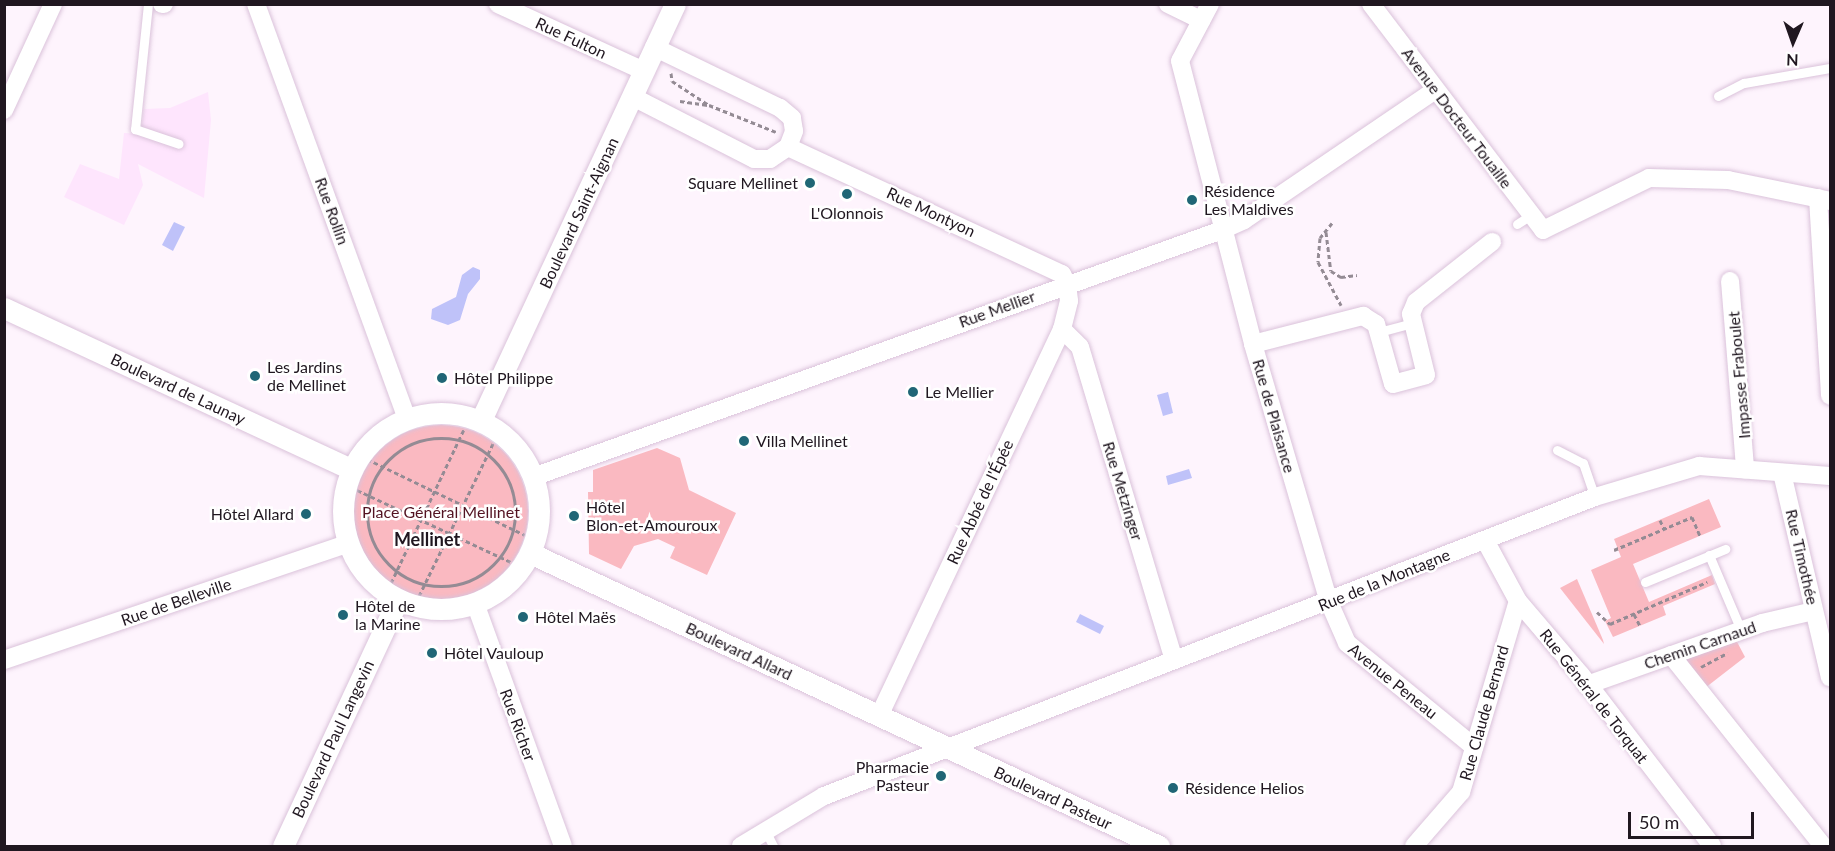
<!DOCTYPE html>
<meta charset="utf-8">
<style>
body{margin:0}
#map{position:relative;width:1835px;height:851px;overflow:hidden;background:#fef4fd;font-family:Lato,sans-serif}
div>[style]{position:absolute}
.built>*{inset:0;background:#fee5fd}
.green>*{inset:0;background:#fab9c1}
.round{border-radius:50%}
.water>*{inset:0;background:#bfc2f9}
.path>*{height:3px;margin-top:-1.5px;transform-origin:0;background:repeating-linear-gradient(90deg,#948b94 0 4.5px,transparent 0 7.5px)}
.path>.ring{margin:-1.5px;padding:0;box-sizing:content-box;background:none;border:3px solid #948b94;border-radius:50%}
.roads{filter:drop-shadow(0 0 2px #dac2da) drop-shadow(0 0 2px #dac2da)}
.service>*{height:9px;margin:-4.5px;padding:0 4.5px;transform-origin:4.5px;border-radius:4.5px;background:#fff}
.minor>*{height:18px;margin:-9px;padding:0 9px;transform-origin:9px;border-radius:9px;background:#fff}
.tertiary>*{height:21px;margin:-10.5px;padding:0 10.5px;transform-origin:10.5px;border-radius:10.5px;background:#fff}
.tertiary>.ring{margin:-10.5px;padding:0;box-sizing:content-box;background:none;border:21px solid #fff;border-radius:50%}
.dots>*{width:16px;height:16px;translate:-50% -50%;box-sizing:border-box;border:3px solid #fff;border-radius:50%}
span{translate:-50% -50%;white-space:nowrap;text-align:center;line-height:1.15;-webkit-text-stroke:5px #fff;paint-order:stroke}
.street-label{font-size:16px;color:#201720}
.poi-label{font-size:16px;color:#201720}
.right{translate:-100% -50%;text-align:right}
.left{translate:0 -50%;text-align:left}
.park-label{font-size:16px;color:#531322}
.neighbourhood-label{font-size:18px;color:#201720;font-weight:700}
.frame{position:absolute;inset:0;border:6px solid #201720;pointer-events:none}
.north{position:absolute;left:1763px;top:12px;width:60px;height:60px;-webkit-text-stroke:4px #fff;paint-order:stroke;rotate:182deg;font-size:16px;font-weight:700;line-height:24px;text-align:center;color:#201720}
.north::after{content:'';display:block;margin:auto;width:21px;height:27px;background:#201720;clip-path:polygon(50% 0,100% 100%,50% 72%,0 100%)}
.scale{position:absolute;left:1628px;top:812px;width:126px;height:27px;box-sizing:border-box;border:3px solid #201720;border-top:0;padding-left:8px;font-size:18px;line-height:21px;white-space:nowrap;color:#201720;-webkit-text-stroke:4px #fff;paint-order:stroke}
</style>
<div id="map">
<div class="built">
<i style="clip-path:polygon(208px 92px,211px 120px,204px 198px,138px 164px,143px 185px,124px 225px,64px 197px,80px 164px,119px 179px,124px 133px,141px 134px,144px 109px,170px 108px)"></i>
</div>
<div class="green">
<i class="round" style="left:354px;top:425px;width:174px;height:174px"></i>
<i style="clip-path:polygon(657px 448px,680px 458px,689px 490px,736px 513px,707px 575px,670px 558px,675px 547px,658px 539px,634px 546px,621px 569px,589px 554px,588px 492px,593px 492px,593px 470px)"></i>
<i style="clip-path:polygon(1709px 499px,1721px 527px,1633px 564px,1649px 602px,1712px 575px,1715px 584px,1663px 606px,1666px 615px,1613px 637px,1605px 621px,1611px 618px,1591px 570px,1621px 557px,1614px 539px)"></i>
<i style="clip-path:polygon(1577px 579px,1603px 640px,1604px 644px,1560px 588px)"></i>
<i style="clip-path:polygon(1735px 638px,1745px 657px,1705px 688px,1679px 657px)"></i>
</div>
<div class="water">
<i style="clip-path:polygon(174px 222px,185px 227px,173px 251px,162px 245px)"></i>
<i style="clip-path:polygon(473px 267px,480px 270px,480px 279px,468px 294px,460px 320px,448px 325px,431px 319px,432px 309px,456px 297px,462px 275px)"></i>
<i style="clip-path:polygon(1168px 392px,1173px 413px,1163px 416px,1157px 395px)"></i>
<i style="clip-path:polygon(1189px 469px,1192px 478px,1168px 485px,1166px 476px)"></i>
<i style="clip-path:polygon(1080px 614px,1104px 626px,1100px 634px,1076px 622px)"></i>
</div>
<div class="path">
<i style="left:671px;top:73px;width:8px;rotate:83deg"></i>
<i style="left:672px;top:81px;width:44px;rotate:33deg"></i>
<i style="left:709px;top:105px;width:72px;rotate:21.9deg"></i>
<i style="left:680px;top:101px;width:28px;rotate:8deg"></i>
<i style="left:1332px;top:223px;width:19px;rotate:129deg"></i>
<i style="left:1320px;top:238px;width:24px;rotate:95deg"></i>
<i style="left:1318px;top:262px;width:49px;rotate:61.9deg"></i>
<i style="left:1326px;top:232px;width:39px;rotate:83deg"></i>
<i style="left:1331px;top:271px;width:12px;rotate:31deg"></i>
<i style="left:1341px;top:277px;width:16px;rotate:-7deg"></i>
<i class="ring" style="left:367px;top:438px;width:145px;height:145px"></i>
<i style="left:367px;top:459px;width:175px;rotate:25.7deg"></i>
<i style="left:357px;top:490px;width:172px;rotate:25.1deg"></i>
<i style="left:1660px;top:520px;width:10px;rotate:66deg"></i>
<i style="left:1614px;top:550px;width:85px;rotate:-22.9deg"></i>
<i style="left:1692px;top:517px;width:21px;rotate:67deg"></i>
<i style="left:391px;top:583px;width:170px;rotate:-64.6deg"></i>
<i style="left:419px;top:596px;width:183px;rotate:-64.1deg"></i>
<i style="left:1597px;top:612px;width:18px;rotate:43deg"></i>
<i style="left:1610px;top:624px;width:106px;rotate:-23.4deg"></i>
<i style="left:1634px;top:614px;width:13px;rotate:63deg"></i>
<i style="left:1701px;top:667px;width:30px;rotate:-28deg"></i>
</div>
<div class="roads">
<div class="service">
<i style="left:148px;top:4px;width:126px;rotate:95.9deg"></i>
<i style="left:135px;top:129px;width:46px;rotate:18.8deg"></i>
<i style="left:1718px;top:96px;width:29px;rotate:-27deg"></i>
<i style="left:1744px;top:83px;width:87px;rotate:-9.9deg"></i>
<i style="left:1517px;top:224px;width:17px;rotate:-33deg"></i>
<i style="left:1379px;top:332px;width:35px;rotate:-15deg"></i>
<i style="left:1557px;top:450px;width:29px;rotate:27deg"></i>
<i style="left:1583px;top:463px;width:36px;rotate:71deg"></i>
<i style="left:1709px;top:555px;width:82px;rotate:66.9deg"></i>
<i style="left:1645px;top:582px;width:87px;rotate:-22.4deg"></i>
<i style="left:766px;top:832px;width:16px;rotate:63deg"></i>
</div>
<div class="minor">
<i style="left:162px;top:4px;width:2px"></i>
<i style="left:256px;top:4px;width:441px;rotate:70deg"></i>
<i style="left:498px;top:4px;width:161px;rotate:24.7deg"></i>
<i style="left:1168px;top:4px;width:37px;rotate:26deg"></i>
<i style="left:1210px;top:4px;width:64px;rotate:117.8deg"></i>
<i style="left:1180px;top:61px;width:292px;rotate:75.5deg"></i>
<i style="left:1253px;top:344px;width:269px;rotate:73.6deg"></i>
<i style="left:1329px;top:602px;width:45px;rotate:66.3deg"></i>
<i style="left:1347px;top:643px;width:164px;rotate:39.3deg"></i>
<i style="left:1371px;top:4px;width:284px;rotate:52.7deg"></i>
<i style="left:1543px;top:230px;width:118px;rotate:-26.1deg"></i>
<i style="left:1649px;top:178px;width:79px;rotate:1.5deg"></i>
<i style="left:1728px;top:180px;width:104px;rotate:11.6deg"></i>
<i style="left:633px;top:97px;width:136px;rotate:27.1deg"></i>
<i style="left:754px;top:159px;width:16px"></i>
<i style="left:770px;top:159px;width:22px;rotate:-34deg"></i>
<i style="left:788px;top:147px;width:17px;rotate:-69deg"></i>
<i style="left:794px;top:131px;width:13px;rotate:-99deg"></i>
<i style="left:792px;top:118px;width:16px;rotate:-140deg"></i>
<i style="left:780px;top:108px;width:140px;rotate:-154.2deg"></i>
<i style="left:4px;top:110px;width:117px;rotate:-65.2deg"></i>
<i style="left:788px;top:147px;width:302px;rotate:24.9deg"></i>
<i style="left:1062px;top:274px;width:11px;rotate:63deg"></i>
<i style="left:1067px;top:284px;width:17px;rotate:83deg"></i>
<i style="left:1069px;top:301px;width:29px;rotate:104deg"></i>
<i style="left:1062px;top:329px;width:429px;rotate:115.3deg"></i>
<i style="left:1818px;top:198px;width:198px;rotate:86.5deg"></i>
<i style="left:1730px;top:281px;width:189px;rotate:85.4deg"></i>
<i style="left:1062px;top:329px;width:25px;rotate:45deg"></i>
<i style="left:1080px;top:347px;width:327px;rotate:73.3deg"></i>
<i style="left:1253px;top:344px;width:114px;rotate:-14.3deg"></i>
<i style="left:1363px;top:316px;width:15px;rotate:32deg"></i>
<i style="left:1376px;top:324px;width:62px;rotate:74.2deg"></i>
<i style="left:1393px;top:384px;width:34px;rotate:-15deg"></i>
<i style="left:1426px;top:375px;width:63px;rotate:-103.8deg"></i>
<i style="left:1411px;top:314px;width:13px;rotate:-67deg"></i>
<i style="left:1416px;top:302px;width:97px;rotate:-38.3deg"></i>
<i style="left:1782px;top:473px;width:210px;rotate:76.8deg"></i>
<i style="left:533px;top:477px;width:732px;rotate:-19.72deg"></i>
<i style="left:1222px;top:230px;width:24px;rotate:-24deg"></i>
<i style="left:1244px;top:220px;width:231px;rotate:-34.2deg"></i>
<i style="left:1485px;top:540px;width:69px;rotate:61.6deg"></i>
<i style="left:1518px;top:601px;width:97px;rotate:49.6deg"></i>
<i style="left:1581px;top:675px;width:215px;rotate:52.5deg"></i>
<i style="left:475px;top:603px;width:258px;rotate:70.1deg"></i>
<i style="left:1671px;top:655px;width:244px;rotate:51.5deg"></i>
<i style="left:4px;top:660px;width:362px;rotate:-18.7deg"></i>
<i style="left:1587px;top:685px;width:186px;rotate:-19.5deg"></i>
<i style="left:1762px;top:623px;width:53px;rotate:-13deg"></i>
<i style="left:741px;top:846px;width:97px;rotate:-31.1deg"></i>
<i style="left:824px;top:796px;width:827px;rotate:-21.2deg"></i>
<i style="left:1595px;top:497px;width:109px;rotate:-16.6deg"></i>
<i style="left:1699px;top:466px;width:131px;rotate:4.4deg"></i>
<i style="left:1414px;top:846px;width:72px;rotate:-49deg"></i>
<i style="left:1461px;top:792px;width:199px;rotate:-73.4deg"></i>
</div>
<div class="tertiary">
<i style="left:4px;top:308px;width:383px;rotate:24.9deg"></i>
<i class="ring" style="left:343px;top:413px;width:175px;height:175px"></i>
<i style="left:481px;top:420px;width:459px;rotate:-65deg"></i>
<i style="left:530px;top:553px;width:694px;rotate:24.98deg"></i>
<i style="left:283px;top:846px;width:272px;rotate:-65deg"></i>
</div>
</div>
<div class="dots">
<i style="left:810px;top:183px;background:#206676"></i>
<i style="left:847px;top:194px;background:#206676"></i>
<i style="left:1192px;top:200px;background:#206676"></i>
<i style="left:255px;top:376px;background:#206676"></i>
<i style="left:442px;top:378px;background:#206676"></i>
<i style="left:913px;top:392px;background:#206676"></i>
<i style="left:744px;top:441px;background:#206676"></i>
<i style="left:306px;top:514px;background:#206676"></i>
<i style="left:574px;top:516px;background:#206676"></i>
<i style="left:343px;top:615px;background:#206676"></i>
<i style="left:523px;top:617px;background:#206676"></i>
<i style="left:432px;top:653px;background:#206676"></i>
<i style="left:941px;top:776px;background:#206676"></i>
<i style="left:1173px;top:788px;background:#206676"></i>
</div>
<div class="street-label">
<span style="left:571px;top:38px;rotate:25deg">Rue Fulton</span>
<span style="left:1457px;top:118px;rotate:53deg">Avenue Docteur Touaille</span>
<span style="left:332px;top:211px;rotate:70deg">Rue Rollin</span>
<span style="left:931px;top:212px;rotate:25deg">Rue Montyon</span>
<span style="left:579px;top:213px;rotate:-65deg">Boulevard Saint-Aignan</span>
<span style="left:997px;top:309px;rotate:-20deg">Rue Mellier</span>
<span style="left:1739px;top:375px;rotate:-95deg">Impasse Fraboulet</span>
<span style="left:178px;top:389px;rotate:25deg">Boulevard de Launay</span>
<span style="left:1274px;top:416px;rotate:74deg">Rue de Plaisance</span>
<span style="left:1123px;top:491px;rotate:73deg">Rue Metzinger</span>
<span style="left:980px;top:502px;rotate:-65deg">Rue Abbé de l'Épée</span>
<span style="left:1802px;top:557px;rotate:77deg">Rue Timothée</span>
<span style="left:1384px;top:580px;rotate:-22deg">Rue de la Montagne</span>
<span style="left:176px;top:602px;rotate:-19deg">Rue de Belleville</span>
<span style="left:1700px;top:645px;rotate:-19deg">Chemin Carnaud</span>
<span style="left:739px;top:651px;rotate:25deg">Boulevard Allard</span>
<span style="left:1393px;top:681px;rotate:39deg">Avenue Peneau</span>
<span style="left:1594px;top:696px;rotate:52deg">Rue Général de Torquat</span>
<span style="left:1484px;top:713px;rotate:-74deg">Rue Claude Bernard</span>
<span style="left:518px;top:725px;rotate:70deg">Rue Richer</span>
<span style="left:333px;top:739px;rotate:-65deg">Boulevard Paul Langevin</span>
<span style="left:1053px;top:798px;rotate:25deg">Boulevard Pasteur</span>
</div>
<div class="poi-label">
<span class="right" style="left:798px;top:183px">Square Mellinet</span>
<span class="left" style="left:1204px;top:200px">Résidence<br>Les Maldives</span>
<span style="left:847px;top:213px">L'Olonnois</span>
<span class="left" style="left:267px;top:376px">Les Jardins<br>de Mellinet</span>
<span class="left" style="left:454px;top:378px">Hôtel Philippe</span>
<span class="left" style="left:925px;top:392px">Le Mellier</span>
<span class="left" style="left:756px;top:441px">Villa Mellinet</span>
<span class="left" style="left:586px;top:516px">Hôtel<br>Blon-et-Amouroux</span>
<span class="right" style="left:294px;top:514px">Hôtel Allard</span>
<span class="left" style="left:355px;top:615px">Hôtel de<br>la Marine</span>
<span class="left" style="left:535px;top:617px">Hôtel Maës</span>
<span class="left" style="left:444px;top:653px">Hôtel Vauloup</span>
<span class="right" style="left:929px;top:776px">Pharmacie<br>Pasteur</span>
<span class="left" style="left:1185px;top:788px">Résidence Helios</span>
</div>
<div class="park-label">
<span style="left:441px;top:512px">Place Général Mellinet</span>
</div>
<div class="neighbourhood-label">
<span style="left:427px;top:539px">Mellinet</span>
</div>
<div class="frame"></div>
<div class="north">N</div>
<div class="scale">50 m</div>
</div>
